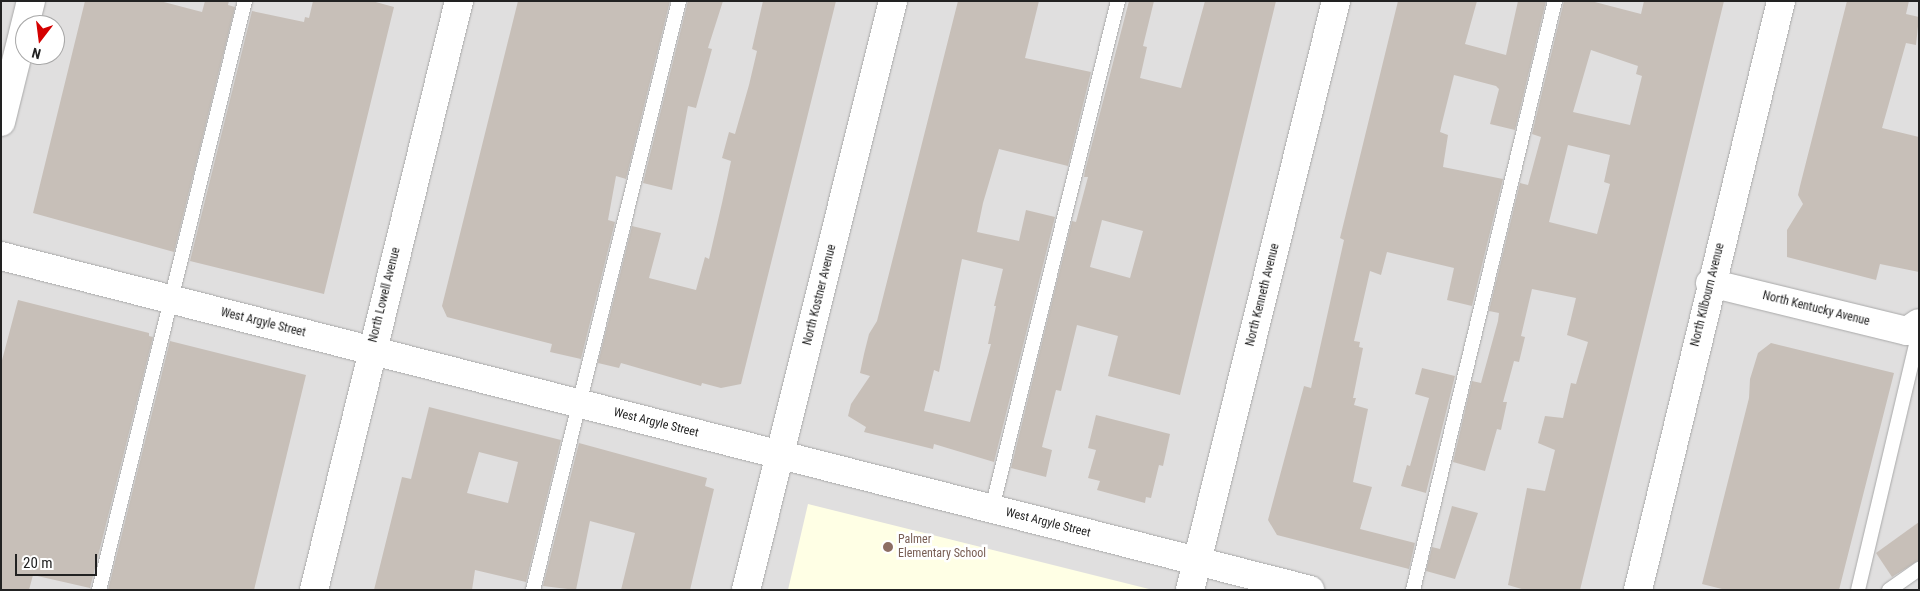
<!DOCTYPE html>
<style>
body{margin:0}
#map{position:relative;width:1920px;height:591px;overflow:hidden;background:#f2efe9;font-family:"Roboto Condensed",sans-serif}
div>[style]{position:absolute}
.residential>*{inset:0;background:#e0dfdf}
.education>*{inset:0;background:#ffffe5}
.building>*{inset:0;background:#c7bfb8}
.roads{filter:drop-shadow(0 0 1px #a9a9a9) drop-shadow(0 0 1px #a9a9a9)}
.lane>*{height:14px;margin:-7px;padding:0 7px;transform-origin:7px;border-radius:7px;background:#fff}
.street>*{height:28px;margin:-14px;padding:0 14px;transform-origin:14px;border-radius:14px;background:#fff}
.dots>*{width:14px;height:14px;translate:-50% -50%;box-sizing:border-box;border:2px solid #fff;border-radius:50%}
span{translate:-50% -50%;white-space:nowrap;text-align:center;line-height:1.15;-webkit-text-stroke:5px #fff;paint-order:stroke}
.street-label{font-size:12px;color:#222}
.education-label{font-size:12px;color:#785e54}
.left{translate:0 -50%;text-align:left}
.frame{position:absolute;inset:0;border:2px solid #222;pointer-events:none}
.north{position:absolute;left:15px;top:15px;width:50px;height:50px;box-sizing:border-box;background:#fff;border:1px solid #a7a7a7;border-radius:50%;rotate:195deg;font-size:14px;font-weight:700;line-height:20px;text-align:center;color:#222}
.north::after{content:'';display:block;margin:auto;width:18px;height:22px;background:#d40000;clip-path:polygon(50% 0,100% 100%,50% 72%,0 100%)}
.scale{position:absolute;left:15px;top:554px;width:82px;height:22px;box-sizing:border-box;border:2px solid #222;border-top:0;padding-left:6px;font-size:15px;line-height:18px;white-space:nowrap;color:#222;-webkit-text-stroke:4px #fff;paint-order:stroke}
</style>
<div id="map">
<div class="residential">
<i style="clip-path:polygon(evenodd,1px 1px,1919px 1px,1919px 590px,1px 590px,1px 1px,25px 25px,55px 25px,55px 55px,25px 55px,25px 25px)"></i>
</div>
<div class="education">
<i style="clip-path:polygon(808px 504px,1149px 589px,1149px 590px,788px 590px)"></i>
</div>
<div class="building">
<i style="clip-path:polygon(85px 1px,160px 1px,202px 12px,205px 1px,229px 1px,228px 5px,235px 7px,174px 252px,33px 213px)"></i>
<i style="clip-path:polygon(313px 1px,372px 1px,394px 7px,324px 294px,190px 261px,252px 11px,304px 22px,305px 17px,309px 18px)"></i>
<i style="clip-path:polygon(518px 1px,670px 1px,626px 179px,616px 176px,608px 220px,615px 222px,581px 359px,550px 352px,552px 344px,447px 317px,442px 306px)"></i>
<i style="clip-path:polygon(688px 1px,723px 1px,708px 48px,712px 49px,696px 108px,688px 106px,672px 190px,643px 183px)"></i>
<i style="clip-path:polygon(763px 1px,836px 1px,741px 384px,721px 388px,702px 383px,701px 386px,621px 363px,619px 368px,598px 363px,632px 226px,661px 233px,649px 278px,696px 290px,705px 257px,709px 259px,722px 203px,731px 161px,722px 158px,729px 132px,735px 134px,749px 85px,757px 51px,752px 49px)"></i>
<i style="clip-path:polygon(evenodd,958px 1px,1039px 1px,1025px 58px,1091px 72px,1068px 166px,999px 149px,983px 203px,977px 232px,1019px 241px,1026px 210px,1055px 217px,994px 462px,934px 444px,933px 449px,864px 432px,866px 427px,848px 416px,851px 404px,870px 376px,860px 373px,864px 354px,869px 334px,877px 321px,958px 1px,962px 259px,1003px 269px,994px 306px,996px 306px,988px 344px,991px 344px,970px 422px,924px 411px,934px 370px,939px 372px,962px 259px)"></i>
<i style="clip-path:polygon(evenodd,1129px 1px,1154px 1px,1143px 46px,1147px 47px,1140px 78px,1181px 88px,1205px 1px,1276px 1px,1180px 395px,1108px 376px,1118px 336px,1077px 325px,1061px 391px,1056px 390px,1042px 447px,1052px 450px,1046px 477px,1011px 468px,1072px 221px,1076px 222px,1088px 177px,1084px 177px,1085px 171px,1129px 1px,1102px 220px,1143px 231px,1130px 278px,1090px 267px,1102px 220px)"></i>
<i style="clip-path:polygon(1398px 1px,1477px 1px,1465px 44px,1506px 55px,1518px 1px,1546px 1px,1515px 130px,1490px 124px,1499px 89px,1496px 86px,1454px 75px,1442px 123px,1440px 132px,1448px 135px,1443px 167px,1503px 179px,1472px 306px,1447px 300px,1454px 268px,1387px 252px,1381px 275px,1370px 271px,1354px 341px,1360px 342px,1359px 347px,1363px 348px,1353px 398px,1356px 398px,1354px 405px,1368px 409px,1353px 482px,1372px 487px,1360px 529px,1415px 543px,1409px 569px,1277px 535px,1268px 520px,1304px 386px,1311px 388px,1344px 240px,1340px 238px)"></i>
<i style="clip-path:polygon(evenodd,1564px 1px,1591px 1px,1641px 14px,1644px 1px,1724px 1px,1580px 590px,1525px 590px,1508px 585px,1527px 488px,1545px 491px,1555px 450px,1538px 443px,1545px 416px,1563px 418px,1571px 383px,1576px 384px,1588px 342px,1567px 335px,1576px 298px,1532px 289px,1521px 336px,1525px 337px,1519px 362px,1514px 361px,1503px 402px,1507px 402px,1501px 430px,1497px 429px,1485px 471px,1453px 462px,1472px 381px,1481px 383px,1498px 321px,1499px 313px,1489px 311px,1520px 183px,1528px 185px,1541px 137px,1532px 134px,1564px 1px,1591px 50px,1638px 66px,1636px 74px,1642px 76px,1630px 125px,1573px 112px,1591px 50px,1564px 1px,1568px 145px,1610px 155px,1604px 182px,1610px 184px,1597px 234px,1549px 222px,1568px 145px)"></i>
<i style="clip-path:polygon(1847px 1px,1909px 1px,1906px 14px,1919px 17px,1916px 45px,1906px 43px,1882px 128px,1919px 137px,1919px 272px,1880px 264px,1876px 280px,1787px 257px,1787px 230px,1803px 204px,1798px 195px,1800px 186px)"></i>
<i style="clip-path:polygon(18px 300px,149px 333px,149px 336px,153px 337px,90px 588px,33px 575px,29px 590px,1px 590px,1px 364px)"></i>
<i style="clip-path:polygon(170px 341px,306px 375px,254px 590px,108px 590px)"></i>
<i style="clip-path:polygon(1771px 343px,1894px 373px,1839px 590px,1726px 590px,1702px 584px,1749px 398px,1750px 379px,1758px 353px)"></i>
<i style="clip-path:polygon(1422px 368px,1455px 376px,1426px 493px,1401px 486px,1407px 465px,1410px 466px,1429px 398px,1415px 394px)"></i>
<i style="clip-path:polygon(evenodd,429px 407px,561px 440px,526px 582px,475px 570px,472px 590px,374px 590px,402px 477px,411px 479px,429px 407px,479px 452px,518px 462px,508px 503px,467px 493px,479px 452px)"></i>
<i style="clip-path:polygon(1096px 415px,1170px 434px,1163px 466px,1159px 465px,1151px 498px,1146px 497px,1145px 503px,1097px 490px,1100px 481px,1088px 478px,1096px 450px,1088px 448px)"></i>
<i style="clip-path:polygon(579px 443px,707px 478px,705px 486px,714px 489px,690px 590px,621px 590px,635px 533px,590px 521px,576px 590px,543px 586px)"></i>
<i style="clip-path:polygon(1452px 506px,1478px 513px,1455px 579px,1426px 571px,1432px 547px,1440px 549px)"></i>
<i style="clip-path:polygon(1919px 522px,1919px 560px,1892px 577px,1876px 553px)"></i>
</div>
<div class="roads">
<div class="lane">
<i style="left:992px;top:508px;width:522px;rotate:-76.04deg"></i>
<i style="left:99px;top:590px;width:607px;rotate:-76.08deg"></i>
<i style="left:533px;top:590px;width:607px;rotate:-76.08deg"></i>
<i style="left:1413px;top:590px;width:606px;rotate:-76.45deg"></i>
<i style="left:1858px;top:590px;width:265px;rotate:-76.7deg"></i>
<i style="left:1889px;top:590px;width:37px;rotate:-35deg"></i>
</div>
<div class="street">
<i style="left:1px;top:122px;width:125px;rotate:-76.1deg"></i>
<i style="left:1px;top:256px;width:1351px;rotate:14.31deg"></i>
<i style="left:1710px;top:283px;width:203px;rotate:13.7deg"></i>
<i style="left:1907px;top:331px;width:14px;rotate:-34deg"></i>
<i style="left:314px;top:590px;width:607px;rotate:-76.17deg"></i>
<i style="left:746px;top:590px;width:607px;rotate:-75.99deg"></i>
<i style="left:1190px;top:590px;width:607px;rotate:-76.08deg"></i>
<i style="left:1638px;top:590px;width:606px;rotate:-76.35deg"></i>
</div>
</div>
<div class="dots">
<i style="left:888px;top:547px;background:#8d6e63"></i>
</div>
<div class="street-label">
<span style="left:385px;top:295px;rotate:-76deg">North Lowell Avenue</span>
<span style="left:820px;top:295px;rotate:-76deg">North Kostner Avenue</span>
<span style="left:1263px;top:295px;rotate:-76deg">North Kenneth Avenue</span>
<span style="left:1708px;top:295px;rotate:-76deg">North Kilbourn Avenue</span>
<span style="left:1816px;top:309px;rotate:14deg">North Kentucky Avenue</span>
<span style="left:263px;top:323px;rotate:14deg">West Argyle Street</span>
<span style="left:656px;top:423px;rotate:14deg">West Argyle Street</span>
<span style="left:1048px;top:523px;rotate:14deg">West Argyle Street</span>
</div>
<div class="education-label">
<span class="left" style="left:898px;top:547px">Palmer<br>Elementary School</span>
</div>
<div class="frame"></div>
<div class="north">N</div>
<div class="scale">20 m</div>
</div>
